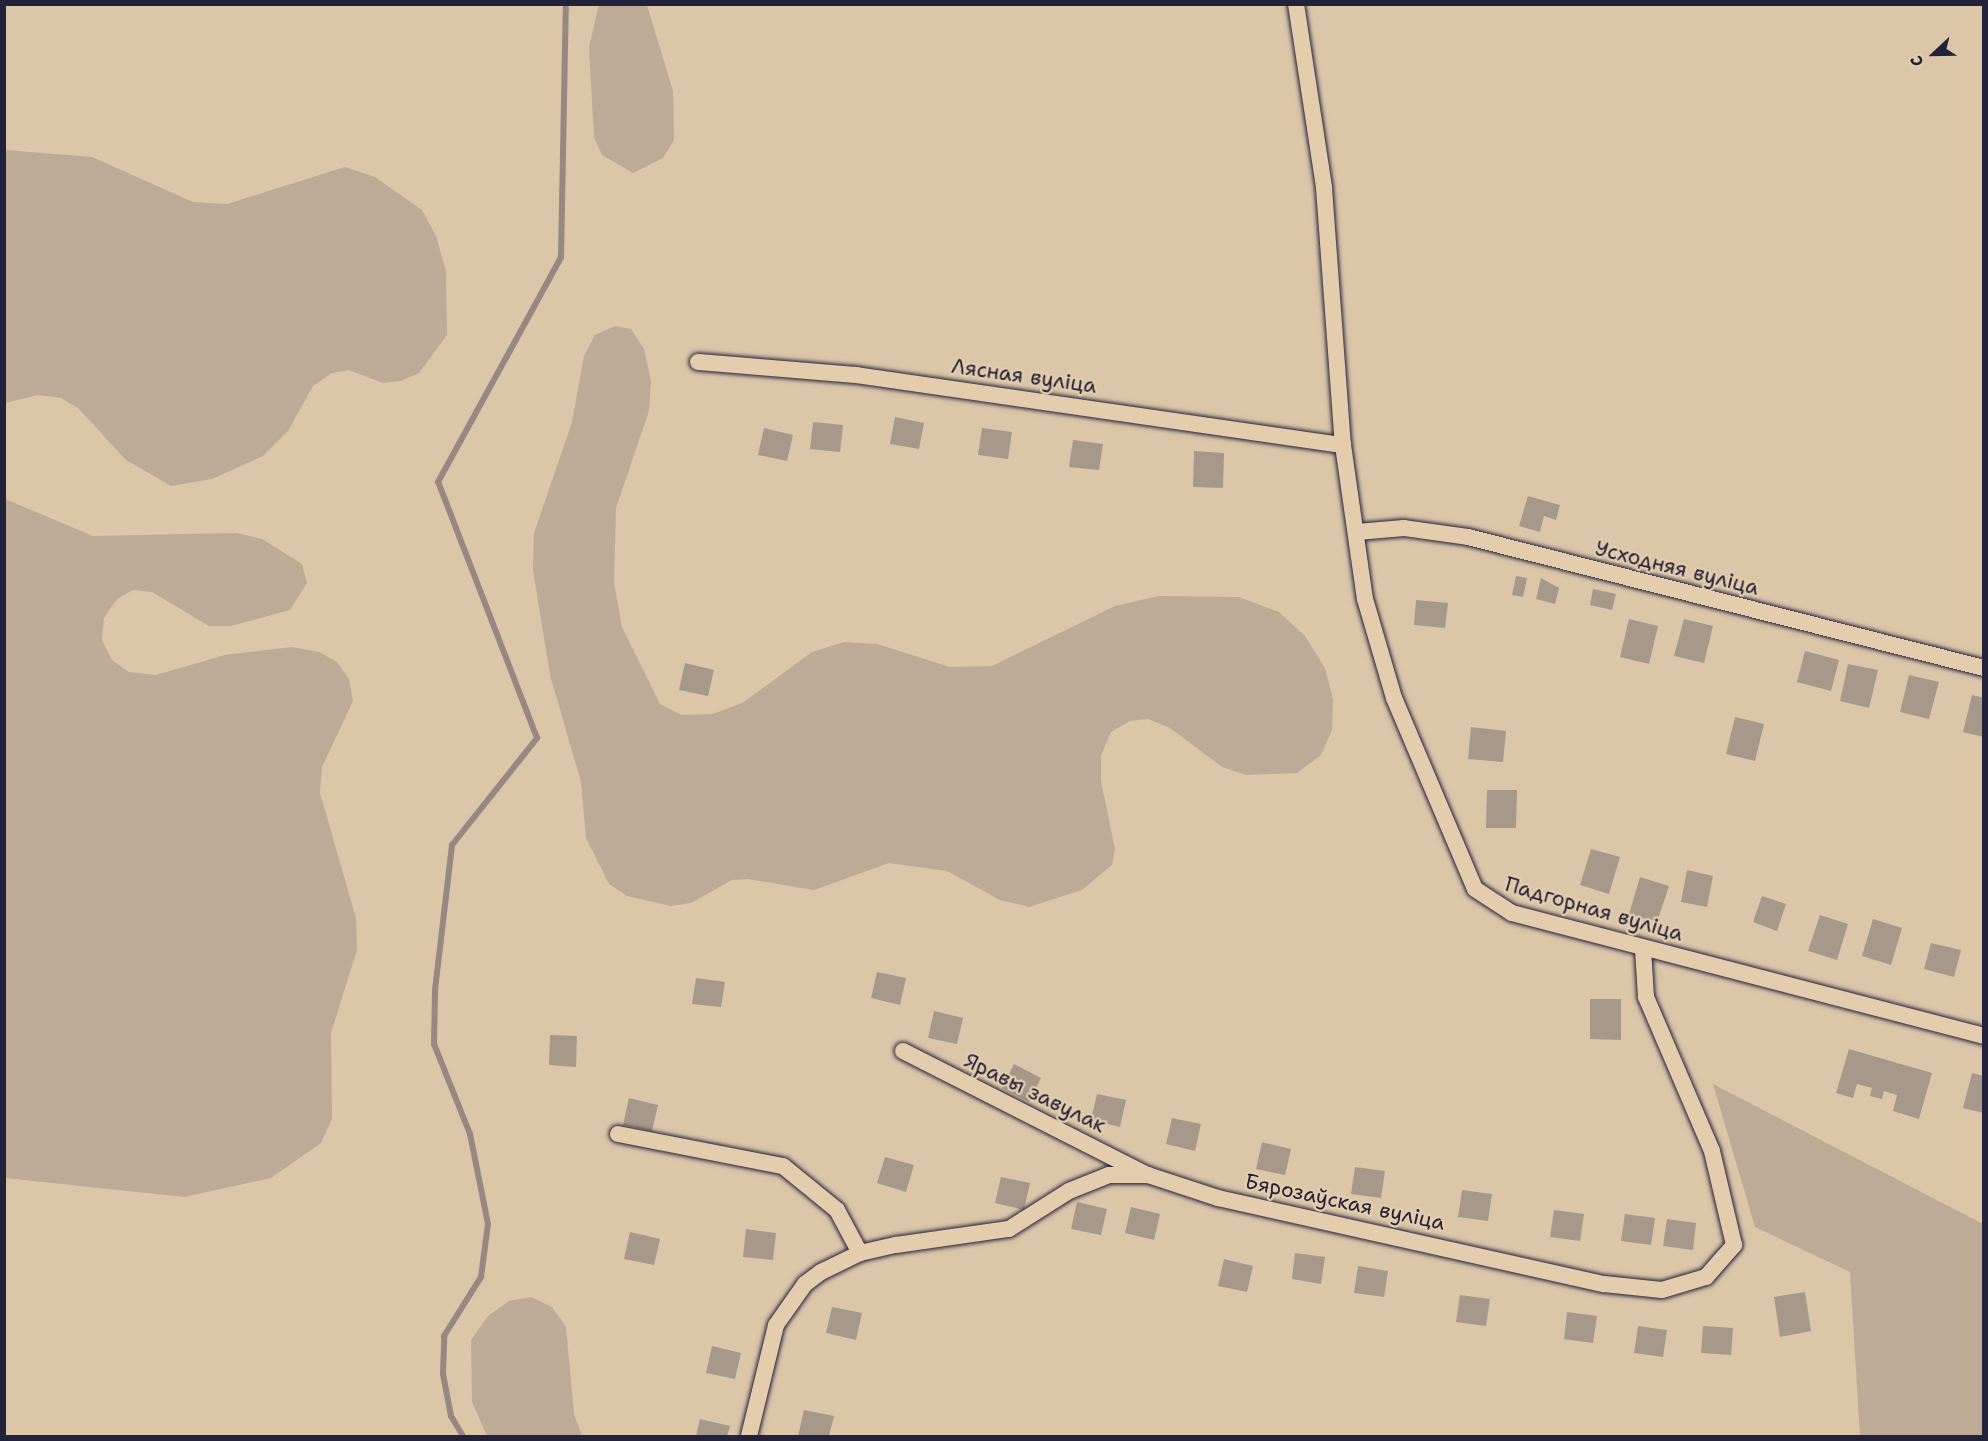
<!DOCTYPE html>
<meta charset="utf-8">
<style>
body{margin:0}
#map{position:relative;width:1988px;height:1441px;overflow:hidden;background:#dbc6a8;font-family:"Shantell Sans",sans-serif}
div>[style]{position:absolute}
.green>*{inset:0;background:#bdab96}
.stream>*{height:6px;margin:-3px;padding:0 3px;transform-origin:3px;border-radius:3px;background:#978981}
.building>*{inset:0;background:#a7998a}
.roads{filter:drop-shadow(0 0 2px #22223b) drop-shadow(0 0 2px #22223b)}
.minor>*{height:16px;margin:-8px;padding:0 8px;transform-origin:8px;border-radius:8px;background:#e3cdad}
span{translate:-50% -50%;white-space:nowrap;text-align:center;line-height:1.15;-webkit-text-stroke:4.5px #e3cdad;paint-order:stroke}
.street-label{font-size:21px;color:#22223b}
.frame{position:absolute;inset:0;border:6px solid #22223b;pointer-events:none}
.north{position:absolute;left:1904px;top:24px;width:60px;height:60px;-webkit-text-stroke:4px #e3cdad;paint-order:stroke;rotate:248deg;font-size:16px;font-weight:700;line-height:24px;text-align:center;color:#22223b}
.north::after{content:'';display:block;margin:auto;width:21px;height:27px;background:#22223b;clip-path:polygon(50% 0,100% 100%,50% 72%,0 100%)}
</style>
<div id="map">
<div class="green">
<i style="clip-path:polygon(599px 4px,647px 5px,673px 91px,674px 140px,663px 158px,633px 173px,602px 155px,594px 137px,589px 47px)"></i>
<i style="clip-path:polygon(5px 150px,92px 157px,193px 202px,227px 204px,345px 167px,375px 177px,422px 210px,436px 236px,446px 271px,447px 335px,419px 373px,401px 381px,383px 383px,349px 370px,332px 373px,313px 386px,288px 431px,263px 456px,212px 479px,171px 486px,126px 460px,78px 408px,61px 398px,38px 395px,5px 403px)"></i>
<i style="clip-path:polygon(615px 326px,631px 329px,644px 349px,651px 381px,649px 411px,616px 508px,614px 583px,622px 627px,660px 704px,681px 715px,713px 714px,744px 702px,812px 652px,844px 642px,877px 644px,950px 667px,992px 666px,1115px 606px,1159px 596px,1239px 597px,1279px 612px,1305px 636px,1325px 668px,1333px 699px,1332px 730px,1321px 755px,1297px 773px,1246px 775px,1222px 767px,1170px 728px,1148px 719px,1130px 721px,1111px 732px,1101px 756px,1101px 781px,1115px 849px,1112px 865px,1082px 890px,1029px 907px,1000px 900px,947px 871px,889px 863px,814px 890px,748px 879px,732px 880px,691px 903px,671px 906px,627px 896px,609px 884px,586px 838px,581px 782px,550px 675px,533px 570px,534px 533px,572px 422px,584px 356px,595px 335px)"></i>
<i style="clip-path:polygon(5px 499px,93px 536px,236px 533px,262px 539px,302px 564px,307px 583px,290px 610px,231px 626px,209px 626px,152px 592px,133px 590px,117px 599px,104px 618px,102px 640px,112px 660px,129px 672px,156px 675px,225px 655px,292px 647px,319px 652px,337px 662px,349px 679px,353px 701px,322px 767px,320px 793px,356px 918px,357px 950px,331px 1033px,332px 1119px,321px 1143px,271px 1178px,184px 1197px,5px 1178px)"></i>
<i style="clip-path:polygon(1713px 1084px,1983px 1224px,1983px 1436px,1860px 1436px,1850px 1272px,1755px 1227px)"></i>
<i style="clip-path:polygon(531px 1297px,552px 1307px,566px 1327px,574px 1414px,582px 1436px,487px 1436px,472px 1402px,471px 1340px,488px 1316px,509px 1301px)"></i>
</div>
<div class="stream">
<i style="left:463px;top:1436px;width:23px;rotate:-121deg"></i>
<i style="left:451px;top:1416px;width:43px;rotate:-100.8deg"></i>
<i style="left:443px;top:1374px;width:38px;rotate:-88deg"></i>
<i style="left:444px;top:1336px;width:70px;rotate:-57.9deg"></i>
<i style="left:481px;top:1277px;width:53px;rotate:-82.5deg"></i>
<i style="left:488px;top:1224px;width:92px;rotate:-101.3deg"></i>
<i style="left:470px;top:1134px;width:97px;rotate:-111.8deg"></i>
<i style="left:434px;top:1044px;width:54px;rotate:-88.9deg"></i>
<i style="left:435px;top:990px;width:146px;rotate:-83.3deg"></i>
<i style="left:452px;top:845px;width:137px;rotate:-51.5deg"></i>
<i style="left:537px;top:738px;width:274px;rotate:-111.1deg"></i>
<i style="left:438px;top:482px;width:256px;rotate:-61.3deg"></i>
<i style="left:561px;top:257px;width:253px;rotate:-88.9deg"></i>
</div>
<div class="building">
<i style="clip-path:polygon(895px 417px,924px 423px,919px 449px,890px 444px)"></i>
<i style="clip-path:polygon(813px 422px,843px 425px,840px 452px,810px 449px)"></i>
<i style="clip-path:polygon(764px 428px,793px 435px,787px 461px,758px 455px)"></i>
<i style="clip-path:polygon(982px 428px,1012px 432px,1008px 459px,978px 455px)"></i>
<i style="clip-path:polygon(1073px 440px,1103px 444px,1099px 470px,1069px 467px)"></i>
<i style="clip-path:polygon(1194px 451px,1224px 453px,1223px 488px,1193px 487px)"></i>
<i style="clip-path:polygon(1528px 496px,1560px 505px,1556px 520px,1544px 516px,1540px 532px,1519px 526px)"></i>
<i style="clip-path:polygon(1516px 576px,1527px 578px,1523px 597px,1512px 595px)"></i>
<i style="clip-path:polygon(1541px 578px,1559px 588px,1555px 604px,1536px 599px)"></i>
<i style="clip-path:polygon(1593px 589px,1616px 594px,1612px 610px,1590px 605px)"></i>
<i style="clip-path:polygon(1416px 600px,1448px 603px,1445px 628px,1414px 625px)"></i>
<i style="clip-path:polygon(1629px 619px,1658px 626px,1649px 664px,1620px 657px)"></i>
<i style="clip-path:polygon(1684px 619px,1713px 626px,1704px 663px,1674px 656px)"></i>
<i style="clip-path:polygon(1805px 651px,1839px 660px,1831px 691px,1797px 682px)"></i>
<i style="clip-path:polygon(685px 663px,714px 670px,708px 696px,679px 690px)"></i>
<i style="clip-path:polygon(1848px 664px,1878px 670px,1869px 708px,1840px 701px)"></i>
<i style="clip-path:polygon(1909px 675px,1939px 682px,1929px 719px,1900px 712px)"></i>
<i style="clip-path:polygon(1972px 695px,1984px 698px,1984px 737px,1963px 732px)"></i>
<i style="clip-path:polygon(1735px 717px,1764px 724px,1755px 761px,1726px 754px)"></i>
<i style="clip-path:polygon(1471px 727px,1506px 731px,1503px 762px,1468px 759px)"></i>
<i style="clip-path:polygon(1487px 790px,1517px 790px,1516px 828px,1486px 828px)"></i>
<i style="clip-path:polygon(1591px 849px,1620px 857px,1609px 894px,1580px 885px)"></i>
<i style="clip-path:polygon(1687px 870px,1713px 876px,1707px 907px,1681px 902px)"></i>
<i style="clip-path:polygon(1640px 877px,1669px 886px,1657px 922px,1629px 914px)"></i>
<i style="clip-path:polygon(1762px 896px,1786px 904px,1777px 931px,1753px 922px)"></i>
<i style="clip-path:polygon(1820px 915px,1848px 924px,1837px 960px,1808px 951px)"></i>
<i style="clip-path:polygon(1873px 919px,1902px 928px,1891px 965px,1862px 956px)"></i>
<i style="clip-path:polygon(1931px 943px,1961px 950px,1954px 977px,1924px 969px)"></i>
<i style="clip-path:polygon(877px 972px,906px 978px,900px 1005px,871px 998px)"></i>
<i style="clip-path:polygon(696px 978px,725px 982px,721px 1007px,692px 1004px)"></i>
<i style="clip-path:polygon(1590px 999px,1621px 999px,1621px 1040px,1590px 1039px)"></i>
<i style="clip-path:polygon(934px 1011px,963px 1018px,957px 1044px,928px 1038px)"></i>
<i style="clip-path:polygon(550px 1035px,577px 1036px,576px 1067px,549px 1065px)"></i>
<i style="clip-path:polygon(1849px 1049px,1932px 1073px,1919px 1119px,1893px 1111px,1897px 1095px,1884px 1091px,1882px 1099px,1870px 1096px,1872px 1088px,1857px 1084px,1853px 1098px,1836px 1093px)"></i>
<i style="clip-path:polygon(1014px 1064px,1041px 1078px,1029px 1102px,1002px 1088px)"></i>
<i style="clip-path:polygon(1972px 1073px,1984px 1076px,1984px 1113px,1963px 1108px)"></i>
<i style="clip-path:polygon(1097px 1094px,1126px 1100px,1120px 1127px,1091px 1120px)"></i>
<i style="clip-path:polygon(629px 1098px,658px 1105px,652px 1131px,623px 1125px)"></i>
<i style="clip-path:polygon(1172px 1118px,1201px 1124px,1195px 1151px,1166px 1144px)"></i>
<i style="clip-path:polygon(1262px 1142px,1291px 1149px,1285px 1175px,1256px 1169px)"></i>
<i style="clip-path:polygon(885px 1157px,914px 1165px,906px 1192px,877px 1183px)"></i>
<i style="clip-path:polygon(1355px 1167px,1385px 1171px,1381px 1198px,1351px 1194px)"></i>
<i style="clip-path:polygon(1001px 1177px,1030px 1183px,1024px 1210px,995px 1203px)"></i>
<i style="clip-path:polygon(1462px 1190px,1492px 1194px,1488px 1221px,1458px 1217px)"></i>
<i style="clip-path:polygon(1077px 1202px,1107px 1209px,1101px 1235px,1071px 1229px)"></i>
<i style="clip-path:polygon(1131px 1207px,1160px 1214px,1154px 1240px,1125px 1233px)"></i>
<i style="clip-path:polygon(1554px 1210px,1584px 1214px,1580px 1241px,1550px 1237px)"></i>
<i style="clip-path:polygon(1625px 1214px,1655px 1218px,1651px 1245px,1621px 1241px)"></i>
<i style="clip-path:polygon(1667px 1219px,1696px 1223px,1693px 1250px,1663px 1246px)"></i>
<i style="clip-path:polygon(746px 1229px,776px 1233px,773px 1260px,743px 1257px)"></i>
<i style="clip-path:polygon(630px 1232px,660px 1239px,654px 1265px,624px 1259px)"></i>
<i style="clip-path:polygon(1295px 1253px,1325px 1257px,1321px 1284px,1292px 1279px)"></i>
<i style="clip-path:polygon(1224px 1259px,1253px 1266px,1247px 1292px,1218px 1286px)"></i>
<i style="clip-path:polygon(1358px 1266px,1388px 1271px,1384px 1297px,1354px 1293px)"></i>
<i style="clip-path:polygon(1805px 1292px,1811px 1331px,1780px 1337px,1774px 1297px)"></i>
<i style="clip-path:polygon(1460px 1295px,1490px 1299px,1486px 1326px,1456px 1322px)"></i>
<i style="clip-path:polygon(832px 1307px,862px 1313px,856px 1340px,826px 1333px)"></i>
<i style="clip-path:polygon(1567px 1312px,1597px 1316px,1593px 1343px,1564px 1339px)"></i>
<i style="clip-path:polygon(1638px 1326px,1667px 1330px,1663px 1357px,1634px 1353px)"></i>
<i style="clip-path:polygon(1703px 1326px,1733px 1328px,1731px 1355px,1701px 1353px)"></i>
<i style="clip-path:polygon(712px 1346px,741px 1353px,735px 1379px,706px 1373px)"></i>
<i style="clip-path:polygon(804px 1410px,834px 1416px,829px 1436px,798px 1436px)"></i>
<i style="clip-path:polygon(700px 1419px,730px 1426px,727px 1436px,696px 1436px)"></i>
</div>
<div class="roads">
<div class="minor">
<i style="left:1296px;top:4px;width:186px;rotate:81.3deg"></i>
<i style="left:1324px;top:188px;width:258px;rotate:85.8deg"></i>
<i style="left:1343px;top:445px;width:156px;rotate:81.9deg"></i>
<i style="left:1365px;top:599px;width:103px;rotate:73.7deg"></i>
<i style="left:1394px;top:698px;width:207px;rotate:67deg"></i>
<i style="left:1475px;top:889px;width:44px;rotate:33deg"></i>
<i style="left:1512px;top:913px;width:488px;rotate:14.6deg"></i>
<i style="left:698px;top:362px;width:159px;rotate:4.7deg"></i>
<i style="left:856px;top:375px;width:492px;rotate:8.2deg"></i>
<i style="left:1357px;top:532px;width:47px;rotate:-4.9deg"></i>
<i style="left:1404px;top:528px;width:65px;rotate:8deg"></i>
<i style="left:1468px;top:537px;width:532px;rotate:14.25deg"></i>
<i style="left:903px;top:1051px;width:274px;rotate:26.9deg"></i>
<i style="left:618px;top:1134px;width:168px;rotate:11deg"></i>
<i style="left:783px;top:1166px;width:70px;rotate:39.2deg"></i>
<i style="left:837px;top:1210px;width:49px;rotate:61.9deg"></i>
<i style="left:749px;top:1436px;width:114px;rotate:-76.3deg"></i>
<i style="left:776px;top:1325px;width:50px;rotate:-54.7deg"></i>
<i style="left:805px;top:1284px;width:20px;rotate:-37deg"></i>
<i style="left:821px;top:1272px;width:43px;rotate:-26deg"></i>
<i style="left:860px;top:1253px;width:37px;rotate:-13deg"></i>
<i style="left:896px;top:1245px;width:114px;rotate:-8.1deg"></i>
<i style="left:1009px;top:1229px;width:71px;rotate:-32.3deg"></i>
<i style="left:1069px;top:1191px;width:43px;rotate:-21.8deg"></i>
<i style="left:1109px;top:1175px;width:39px"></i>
<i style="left:1148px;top:1175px;width:74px;rotate:18.2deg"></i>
<i style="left:1218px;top:1198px;width:395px;rotate:12.6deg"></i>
<i style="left:1604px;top:1284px;width:58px;rotate:5.9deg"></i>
<i style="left:1662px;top:1290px;width:46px;rotate:-16.5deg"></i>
<i style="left:1706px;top:1277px;width:43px;rotate:-48.8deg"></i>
<i style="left:1734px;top:1245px;width:97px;rotate:-103.2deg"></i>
<i style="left:1712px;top:1151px;width:168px;rotate:-113.2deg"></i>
<i style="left:1646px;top:997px;width:48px;rotate:-93.6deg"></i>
</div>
</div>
<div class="street-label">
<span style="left:1024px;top:376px;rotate:8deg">Лясная вуліца</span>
<span style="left:1677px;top:568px;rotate:14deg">Усходняя вуліца</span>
<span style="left:1594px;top:909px;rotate:16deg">Падгорная вуліца</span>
<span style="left:1035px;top:1093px;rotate:26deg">Яравы завулак</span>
<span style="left:1345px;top:1202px;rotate:12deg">Бярозаўская вуліца</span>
</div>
<div class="frame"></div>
<div class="north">С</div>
</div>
